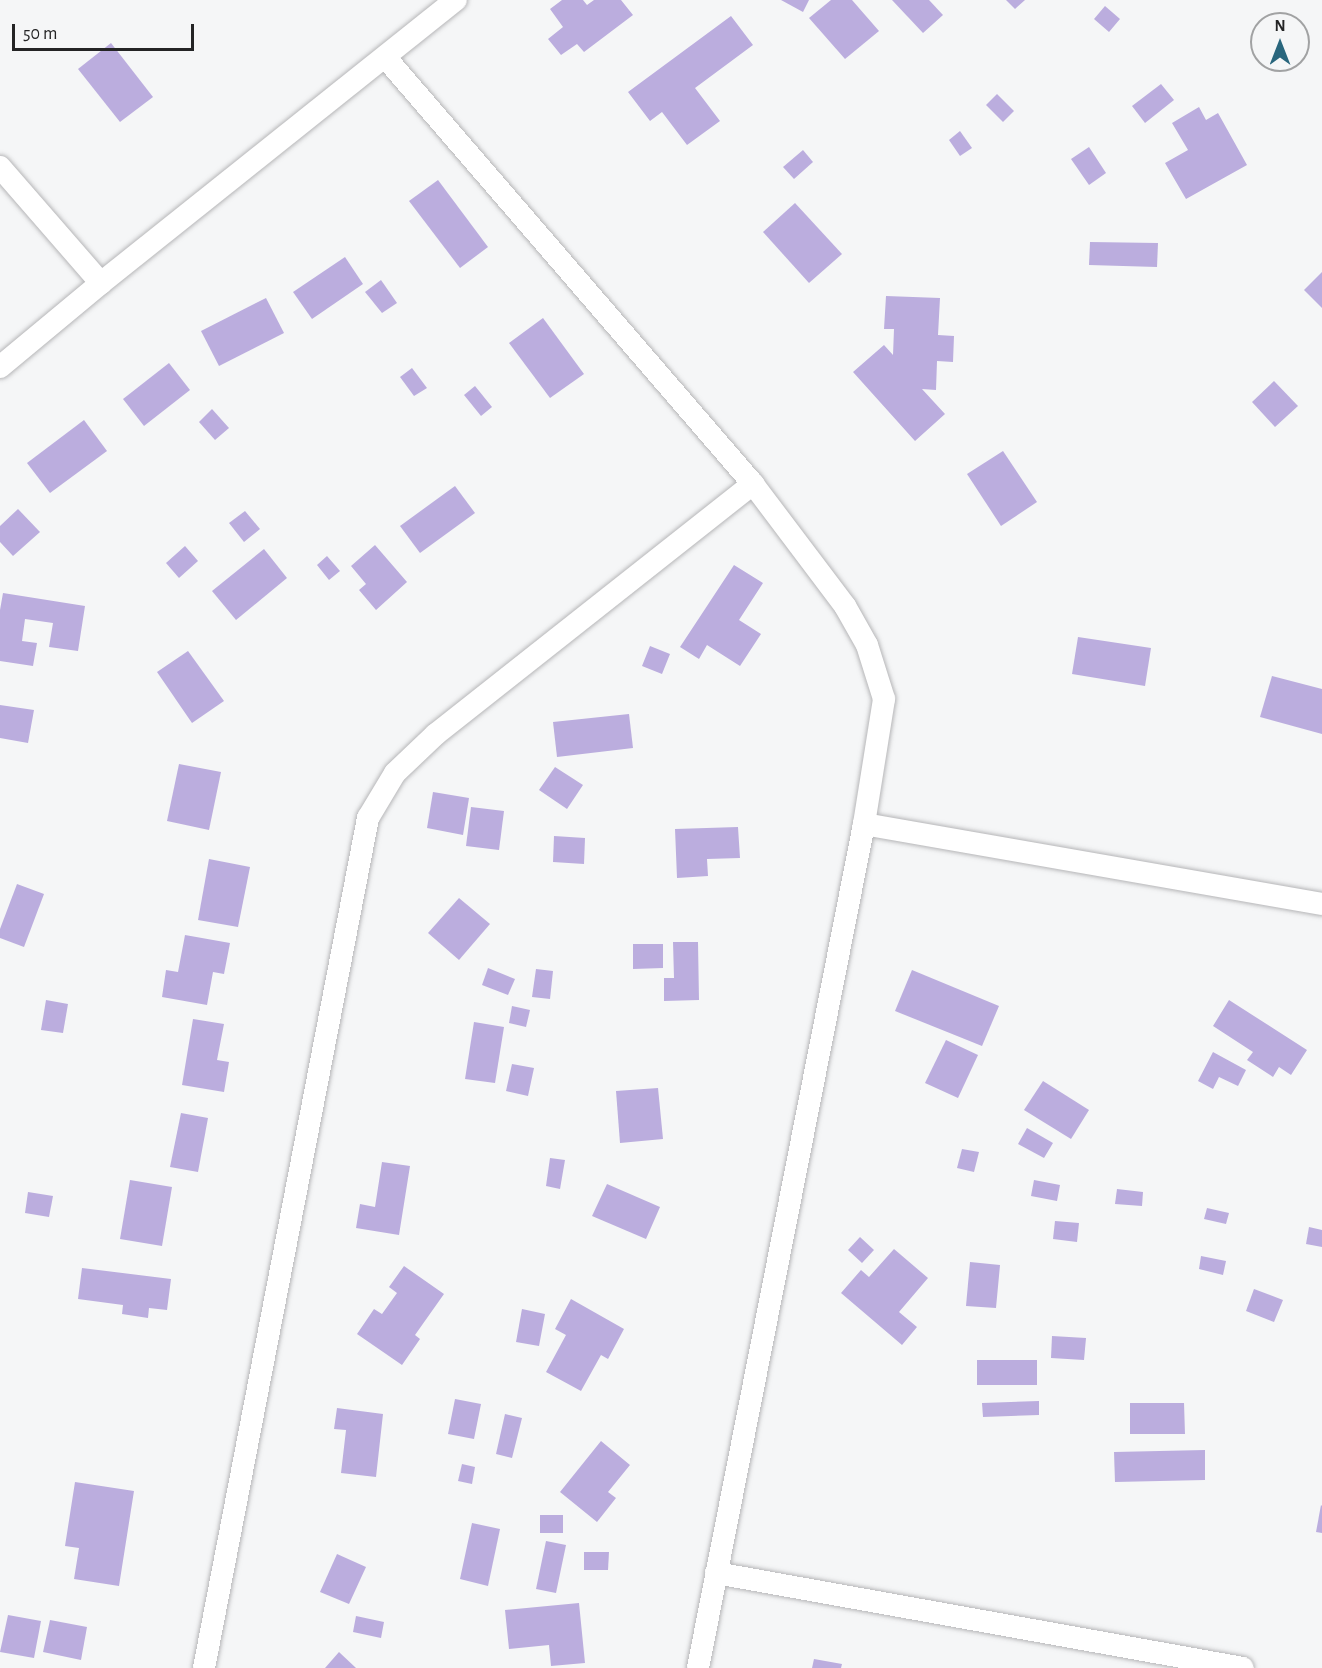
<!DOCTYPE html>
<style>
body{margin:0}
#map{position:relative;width:1322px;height:1668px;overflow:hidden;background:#f5f6f7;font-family:"Alegreya Sans",sans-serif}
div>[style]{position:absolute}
.building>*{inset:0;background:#bbadde}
.roads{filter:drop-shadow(0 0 2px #b6b6b8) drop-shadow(0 0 2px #b6b6b8)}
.street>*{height:22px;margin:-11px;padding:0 11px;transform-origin:11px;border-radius:11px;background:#fff}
span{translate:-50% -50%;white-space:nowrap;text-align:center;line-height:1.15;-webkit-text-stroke:5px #f5f6f7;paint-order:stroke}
.north{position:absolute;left:1250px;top:12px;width:60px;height:60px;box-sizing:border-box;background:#f5f6f7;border:2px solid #a1a2a3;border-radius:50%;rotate:0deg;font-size:16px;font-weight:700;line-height:24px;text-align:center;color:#242425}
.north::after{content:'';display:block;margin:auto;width:21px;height:27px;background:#29667d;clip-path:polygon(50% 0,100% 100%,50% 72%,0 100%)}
.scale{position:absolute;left:12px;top:24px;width:182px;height:27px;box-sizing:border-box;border:3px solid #242425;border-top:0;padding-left:8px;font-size:18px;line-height:21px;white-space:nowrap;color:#242425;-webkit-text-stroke:4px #f5f6f7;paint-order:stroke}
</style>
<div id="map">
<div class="building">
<i style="clip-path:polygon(562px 0,583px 0,587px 5px,594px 0,621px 0,633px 15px,584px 52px,577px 44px,561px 55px,548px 39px,563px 27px,550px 9px)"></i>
<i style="clip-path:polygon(781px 0,809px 0,803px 12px)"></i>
<i style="clip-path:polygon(831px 0,852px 0,879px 31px,845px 59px,809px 18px)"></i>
<i style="clip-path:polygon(892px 0,929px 0,943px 15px,923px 33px)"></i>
<i style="clip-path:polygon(1006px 0,1025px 0,1015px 9px)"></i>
<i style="clip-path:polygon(1105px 6px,1120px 19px,1109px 32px,1094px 19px)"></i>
<i style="clip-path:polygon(731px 16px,753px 45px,695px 88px,720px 121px,687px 145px,662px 112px,650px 121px,628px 92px)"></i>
<i style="clip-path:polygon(111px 43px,153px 97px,120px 122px,78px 69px)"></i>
<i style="clip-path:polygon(1161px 84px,1174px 100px,1145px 123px,1132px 106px)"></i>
<i style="clip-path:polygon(997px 94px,1014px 111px,1003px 122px,986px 105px)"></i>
<i style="clip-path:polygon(1199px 107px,1206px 120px,1218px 113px,1247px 165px,1186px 199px,1165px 163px,1188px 150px,1172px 123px)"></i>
<i style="clip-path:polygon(960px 131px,972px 148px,960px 156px,949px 140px)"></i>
<i style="clip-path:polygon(1089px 147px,1106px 173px,1089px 185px,1071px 159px)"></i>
<i style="clip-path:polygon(803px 150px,813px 162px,794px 179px,783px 167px)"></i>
<i style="clip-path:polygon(438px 180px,488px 247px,460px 268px,409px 201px)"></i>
<i style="clip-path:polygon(795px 203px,842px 254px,809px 283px,763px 232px)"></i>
<i style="clip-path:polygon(1090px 242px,1158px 243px,1157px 267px,1089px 265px)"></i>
<i style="clip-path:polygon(345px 257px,363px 284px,312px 319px,293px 292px)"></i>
<i style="clip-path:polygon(1322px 272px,1322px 308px,1304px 290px)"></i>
<i style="clip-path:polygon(381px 280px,397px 303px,382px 313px,365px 292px)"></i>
<i style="clip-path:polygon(886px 296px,940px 298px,938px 335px,954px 336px,953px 362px,937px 361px,936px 390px,922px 389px,945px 414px,915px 441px,853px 372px,884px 345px,893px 355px,894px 329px,884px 329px)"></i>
<i style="clip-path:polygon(266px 298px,284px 333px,219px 366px,201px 331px)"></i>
<i style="clip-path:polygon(543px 318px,584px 374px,550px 398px,509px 343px)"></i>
<i style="clip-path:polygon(169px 363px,190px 390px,144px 426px,123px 399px)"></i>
<i style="clip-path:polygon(412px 368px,427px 388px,414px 396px,400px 377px)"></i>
<i style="clip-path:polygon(1274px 381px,1298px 406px,1275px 427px,1252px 402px)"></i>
<i style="clip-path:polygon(475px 386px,492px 407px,481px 416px,464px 395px)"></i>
<i style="clip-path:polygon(212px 409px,229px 428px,215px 440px,199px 422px)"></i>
<i style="clip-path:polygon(84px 420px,107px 451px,50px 493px,27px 463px)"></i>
<i style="clip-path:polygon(1003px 451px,1037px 502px,1001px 526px,967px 474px)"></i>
<i style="clip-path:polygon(455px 486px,475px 513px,420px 553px,400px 526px)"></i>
<i style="clip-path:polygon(18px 509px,40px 532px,13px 556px,0 542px,0 526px)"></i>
<i style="clip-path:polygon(245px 511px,260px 529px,244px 542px,229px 523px)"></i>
<i style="clip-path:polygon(375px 545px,407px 582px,376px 610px,359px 590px,366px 584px,351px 566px)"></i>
<i style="clip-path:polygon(185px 546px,198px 561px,179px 578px,166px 563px)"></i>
<i style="clip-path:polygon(264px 549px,287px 578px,236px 620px,212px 591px)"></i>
<i style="clip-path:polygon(327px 556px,340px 571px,329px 580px,317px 565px)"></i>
<i style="clip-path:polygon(734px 565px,763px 583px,739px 620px,761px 634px,740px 666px,707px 645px,699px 659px,680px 647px)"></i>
<i style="clip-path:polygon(3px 593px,85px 606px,78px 651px,49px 647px,53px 623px,25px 619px,22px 641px,37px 643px,33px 666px,0 661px,0 610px)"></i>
<i style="clip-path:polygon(1078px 637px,1151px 648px,1145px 686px,1072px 674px)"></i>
<i style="clip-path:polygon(650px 646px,670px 654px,662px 674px,642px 666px)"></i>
<i style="clip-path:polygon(188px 651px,224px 701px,192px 723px,157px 672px)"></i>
<i style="clip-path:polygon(1272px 676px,1322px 689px,1322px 734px,1260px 717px)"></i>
<i style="clip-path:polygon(0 705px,34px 710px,28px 743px,0 738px)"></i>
<i style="clip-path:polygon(629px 714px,633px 748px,557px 757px,553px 722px)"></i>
<i style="clip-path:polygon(179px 764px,221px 772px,209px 830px,167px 821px)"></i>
<i style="clip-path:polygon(555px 767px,583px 785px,567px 809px,539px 790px)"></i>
<i style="clip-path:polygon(433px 792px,469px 798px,463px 835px,427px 828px)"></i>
<i style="clip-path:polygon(471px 807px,504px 811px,499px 850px,466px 846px)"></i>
<i style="clip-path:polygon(738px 827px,740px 858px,707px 859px,708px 876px,677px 878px,675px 829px)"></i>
<i style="clip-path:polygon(554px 836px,585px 838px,584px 864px,553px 862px)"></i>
<i style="clip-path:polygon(209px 859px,250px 867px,238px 927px,198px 920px)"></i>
<i style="clip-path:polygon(17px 884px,44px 894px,24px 947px,0 938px,0 929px)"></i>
<i style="clip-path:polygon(459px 898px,490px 924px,459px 960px,428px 933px)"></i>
<i style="clip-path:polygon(185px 935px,230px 943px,224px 974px,213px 972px,207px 1005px,162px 997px,166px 970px,178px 972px)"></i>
<i style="clip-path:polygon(673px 942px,698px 942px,699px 1000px,664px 1001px,664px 978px,674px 978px)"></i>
<i style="clip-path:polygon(633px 944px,663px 944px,663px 968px,633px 969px)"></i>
<i style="clip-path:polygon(488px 968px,515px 979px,508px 995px,482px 985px)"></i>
<i style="clip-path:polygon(536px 969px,553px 971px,550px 999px,532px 997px)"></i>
<i style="clip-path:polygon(912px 970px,999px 1006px,982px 1046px,895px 1011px)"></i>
<i style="clip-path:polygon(46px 1000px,68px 1004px,63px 1033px,41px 1030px)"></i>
<i style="clip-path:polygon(1229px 1000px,1307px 1050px,1291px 1075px,1279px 1067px,1273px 1077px,1247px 1060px,1253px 1052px,1213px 1026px)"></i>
<i style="clip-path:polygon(512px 1006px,530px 1010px,526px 1027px,509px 1023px)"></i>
<i style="clip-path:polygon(193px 1019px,224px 1024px,217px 1060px,229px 1062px,224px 1092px,182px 1085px)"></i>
<i style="clip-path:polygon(474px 1022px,504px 1027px,495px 1083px,465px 1079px)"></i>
<i style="clip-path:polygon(946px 1040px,978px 1055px,958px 1098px,925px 1083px)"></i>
<i style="clip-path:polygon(1213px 1052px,1246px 1070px,1238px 1086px,1219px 1077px,1213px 1089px,1198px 1081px)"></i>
<i style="clip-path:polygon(512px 1064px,534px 1068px,528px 1096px,506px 1091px)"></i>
<i style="clip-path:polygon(1043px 1081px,1089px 1110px,1071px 1139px,1024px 1110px)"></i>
<i style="clip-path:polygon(658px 1088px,663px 1139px,620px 1143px,616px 1091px)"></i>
<i style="clip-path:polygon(181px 1113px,208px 1118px,198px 1172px,170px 1167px)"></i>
<i style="clip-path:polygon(1027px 1128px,1053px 1143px,1044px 1158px,1018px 1144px)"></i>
<i style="clip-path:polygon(962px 1149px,979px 1152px,974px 1172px,957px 1168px)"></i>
<i style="clip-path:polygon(550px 1158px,565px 1160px,560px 1189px,546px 1186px)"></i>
<i style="clip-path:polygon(382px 1162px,410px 1166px,399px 1235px,356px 1228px,360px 1204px,375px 1207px)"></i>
<i style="clip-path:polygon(130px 1180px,172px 1187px,162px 1246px,120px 1239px)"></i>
<i style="clip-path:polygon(1034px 1180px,1060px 1185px,1057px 1201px,1031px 1196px)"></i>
<i style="clip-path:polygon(607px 1184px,660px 1207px,646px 1239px,592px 1216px)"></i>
<i style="clip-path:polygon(1117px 1189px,1143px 1192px,1142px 1206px,1115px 1204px)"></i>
<i style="clip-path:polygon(28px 1192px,53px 1196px,49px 1217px,25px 1213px)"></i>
<i style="clip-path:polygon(1207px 1208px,1229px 1213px,1226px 1224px,1204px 1219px)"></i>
<i style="clip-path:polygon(1055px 1221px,1079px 1223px,1077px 1242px,1053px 1239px)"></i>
<i style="clip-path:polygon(1309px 1227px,1322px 1230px,1322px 1247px,1306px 1244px)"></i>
<i style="clip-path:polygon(860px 1237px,874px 1250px,862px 1263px,848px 1250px)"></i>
<i style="clip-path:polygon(894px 1249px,928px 1278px,899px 1312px,917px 1327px,902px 1345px,841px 1293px,861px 1270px,869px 1277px)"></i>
<i style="clip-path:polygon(1201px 1256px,1226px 1261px,1223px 1275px,1199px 1269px)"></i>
<i style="clip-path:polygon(970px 1262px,1000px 1265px,996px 1308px,966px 1306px)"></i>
<i style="clip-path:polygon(404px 1266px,444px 1294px,415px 1335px,420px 1339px,402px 1365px,357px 1334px,374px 1309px,382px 1314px,397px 1293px,389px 1287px)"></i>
<i style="clip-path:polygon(82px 1268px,171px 1279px,167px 1310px,149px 1308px,148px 1318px,122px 1314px,123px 1305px,78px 1299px)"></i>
<i style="clip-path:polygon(1254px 1289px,1283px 1300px,1274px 1322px,1246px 1311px)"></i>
<i style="clip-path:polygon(571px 1299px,624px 1329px,608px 1359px,601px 1355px,581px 1391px,546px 1372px,566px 1335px,555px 1329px)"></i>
<i style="clip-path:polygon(522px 1309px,545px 1314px,539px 1346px,516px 1342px)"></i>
<i style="clip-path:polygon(1052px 1336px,1086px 1338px,1084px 1360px,1051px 1358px)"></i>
<i style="clip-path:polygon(977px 1360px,1037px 1360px,1037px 1385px,977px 1385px)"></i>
<i style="clip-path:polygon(455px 1399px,481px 1404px,474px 1439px,448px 1434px)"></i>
<i style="clip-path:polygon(1039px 1401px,1039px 1415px,983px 1417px,982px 1403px)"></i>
<i style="clip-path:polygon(1130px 1403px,1184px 1403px,1185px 1434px,1130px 1434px)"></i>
<i style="clip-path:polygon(337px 1408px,383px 1414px,376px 1477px,341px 1473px,346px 1430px,334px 1429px)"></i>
<i style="clip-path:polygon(505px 1414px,522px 1418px,512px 1458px,496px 1454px)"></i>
<i style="clip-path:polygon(601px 1441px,630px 1465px,608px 1492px,616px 1498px,597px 1522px,560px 1492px)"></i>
<i style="clip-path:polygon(1205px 1450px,1205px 1480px,1115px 1482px,1114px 1452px)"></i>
<i style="clip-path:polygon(462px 1464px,475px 1467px,472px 1484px,458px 1481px)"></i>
<i style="clip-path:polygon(75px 1482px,134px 1491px,119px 1586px,74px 1579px,79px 1548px,65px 1546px)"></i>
<i style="clip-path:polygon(1321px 1505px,1322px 1506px,1322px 1533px,1316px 1532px)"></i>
<i style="clip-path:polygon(540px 1515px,563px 1515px,563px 1533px,540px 1533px)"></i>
<i style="clip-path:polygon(472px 1523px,500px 1529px,488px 1586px,460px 1579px)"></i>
<i style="clip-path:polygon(546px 1541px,566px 1545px,556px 1593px,536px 1589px)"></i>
<i style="clip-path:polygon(584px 1552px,609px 1552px,608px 1570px,584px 1570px)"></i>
<i style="clip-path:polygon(337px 1554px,366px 1567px,349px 1604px,320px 1592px)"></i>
<i style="clip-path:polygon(579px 1603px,585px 1663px,551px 1666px,549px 1645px,509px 1649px,505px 1610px)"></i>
<i style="clip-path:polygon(8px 1615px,41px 1621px,34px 1658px,0 1652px)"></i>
<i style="clip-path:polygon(356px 1616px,384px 1622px,381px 1638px,353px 1632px)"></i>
<i style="clip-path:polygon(50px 1620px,87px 1627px,81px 1660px,43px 1652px)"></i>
<i style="clip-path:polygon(339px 1652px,356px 1668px,325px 1668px)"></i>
<i style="clip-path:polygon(814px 1659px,842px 1664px,841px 1668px,812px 1668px)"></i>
</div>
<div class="roads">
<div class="street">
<i style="left:385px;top:57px;width:564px;rotate:49.24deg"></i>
<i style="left:753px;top:484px;width:153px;rotate:53deg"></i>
<i style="left:845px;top:606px;width:45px;rotate:60.6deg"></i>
<i style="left:867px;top:645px;width:57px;rotate:72.5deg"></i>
<i style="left:884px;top:699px;width:127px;rotate:99.1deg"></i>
<i style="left:864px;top:824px;width:860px;rotate:101.13deg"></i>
<i style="left:0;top:167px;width:154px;rotate:49deg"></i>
<i style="left:0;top:367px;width:131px;rotate:-39.7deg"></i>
<i style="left:101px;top:283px;width:454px;rotate:-38.6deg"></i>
<i style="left:864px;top:824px;width:465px;rotate:9.9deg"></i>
<i style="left:716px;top:1573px;width:535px;rotate:10.22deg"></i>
<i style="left:204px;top:1668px;width:866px;rotate:-79.08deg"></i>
<i style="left:368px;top:818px;width:52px;rotate:-59deg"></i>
<i style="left:395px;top:773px;width:57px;rotate:-43.6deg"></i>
<i style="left:436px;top:734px;width:404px;rotate:-38.3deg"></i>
</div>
</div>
<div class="north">N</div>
<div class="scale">50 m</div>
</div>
